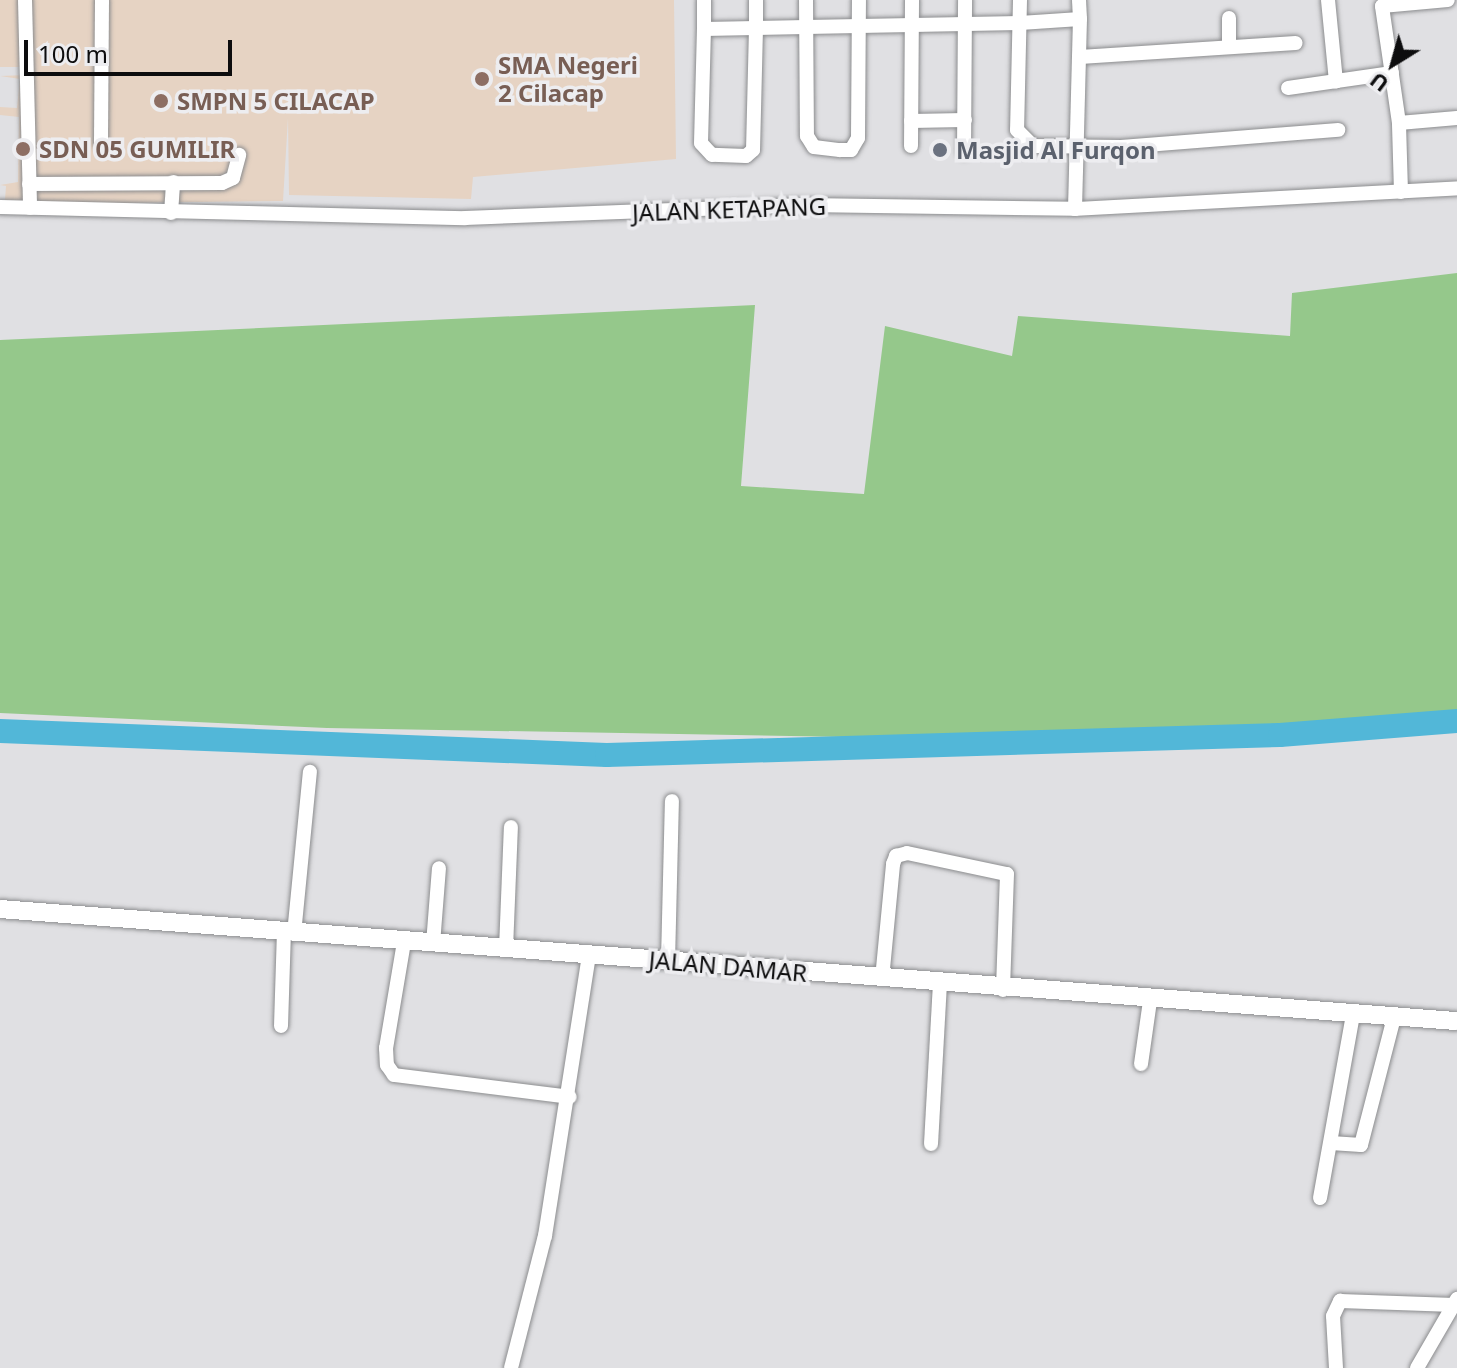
<!DOCTYPE html>
<style>
body{margin:0}
#map{position:relative;width:1457px;height:1368px;overflow:hidden;background:#e0e0e3;font-family:"Noto Sans",sans-serif}
div>[style]{position:absolute}
.education>*{inset:0;background:#e6d3c3}
.green>*{inset:0;background:#95c88b}
.river>*{height:24px;margin:-12px;padding:0 12px;transform-origin:12px;border-radius:12px;background:#52b7d8}
.roads{filter:drop-shadow(0 0 2px #8b8c8e) drop-shadow(0 0 2px #8b8c8e)}
.minor>*{height:14px;margin:-7px;padding:0 7px;transform-origin:7px;border-radius:7px;background:#fff}
.tertiary>*{height:18px;margin:-9px;padding:0 9px;transform-origin:9px;border-radius:9px;background:#fff}
.dots>*{width:22px;height:22px;translate:-50% -50%;box-sizing:border-box;border:4px solid #ededf0;border-radius:50%}
span{translate:-50% -50%;white-space:nowrap;text-align:center;line-height:1.15;-webkit-text-stroke:7px #ededf0;paint-order:stroke}
.education-label{font-size:24px;color:#785e54;font-weight:700}
.left{translate:0 -50%;text-align:left}
.worship-label{font-size:24px;color:#5b616d;font-weight:700}
.street-label{font-size:24px;color:#0d0d0e}
.north{position:absolute;left:1353px;top:24px;width:80px;height:80px;-webkit-text-stroke:6px #ededf0;paint-order:stroke;rotate:217deg;font-size:22px;font-weight:700;line-height:32px;text-align:center;color:#0d0d0e}
.north::after{content:'';display:block;margin:auto;width:28px;height:36px;background:#0d0d0e;clip-path:polygon(50% 0,100% 100%,50% 72%,0 100%)}
.scale{position:absolute;left:24px;top:40px;width:208px;height:36px;box-sizing:border-box;border:4px solid #0d0d0e;border-top:0;padding-left:10px;font-size:24px;line-height:28px;white-space:nowrap;color:#0d0d0e;-webkit-text-stroke:6px #ededf0;paint-order:stroke}
</style>
<div id="map">
<div class="education">
<i style="clip-path:polygon(0 0,22px 0,23px 67px,0 67px)"></i>
<i style="clip-path:polygon(31px 0,674px 0,676px 159px,473px 177px,471px 199px,289px 195px,288px 118px,283px 201px,35px 204px)"></i>
<i style="clip-path:polygon(27px 75px,27px 203px,5px 200px,6px 186px,0 185px,18px 182px,19px 117px,0 115px,0 107px,17px 108px,20px 79px,0 76px)"></i>
</div>
<div class="green">
<i style="clip-path:polygon(1457px 273px,1457px 711px,1082px 741px,327px 728px,0 713px,0 340px,755px 305px,741px 486px,864px 494px,885px 326px,1012px 356px,1018px 316px,1290px 336px,1292px 293px)"></i>
</div>
<div class="river">
<i style="left:0;top:731px;width:607px;rotate:2.26deg"></i>
<i style="left:607px;top:755px;width:673px;rotate:-1.7deg"></i>
<i style="left:1280px;top:735px;width:178px;rotate:-4.5deg"></i>
</div>
<div class="roads">
<div class="minor">
<i style="left:25px;top:0;width:208px;rotate:88.6deg"></i>
<i style="left:704px;top:0;width:29px;rotate:90deg"></i>
<i style="left:756px;top:0;width:28px;rotate:90deg"></i>
<i style="left:756px;top:28px;width:122px;rotate:91.4deg"></i>
<i style="left:753px;top:150px;width:9px;rotate:139deg"></i>
<i style="left:746px;top:156px;width:34px;rotate:-178deg"></i>
<i style="left:712px;top:155px;width:16px;rotate:-133deg"></i>
<i style="left:701px;top:143px;width:114px;rotate:-88.5deg"></i>
<i style="left:704px;top:29px;width:52px;rotate:-1.1deg"></i>
<i style="left:756px;top:28px;width:50px;rotate:-1.1deg"></i>
<i style="left:806px;top:27px;width:160px;rotate:-1.1deg"></i>
<i style="left:966px;top:24px;width:54px;rotate:-1.1deg"></i>
<i style="left:1020px;top:23px;width:60px;rotate:-3.8deg"></i>
<i style="left:1080px;top:19px;width:19px;rotate:-93deg"></i>
<i style="left:806px;top:0;width:136px;rotate:89.6deg"></i>
<i style="left:807px;top:136px;width:13px;rotate:58deg"></i>
<i style="left:814px;top:147px;width:26px;rotate:7deg"></i>
<i style="left:840px;top:150px;width:11px"></i>
<i style="left:851px;top:150px;width:14px;rotate:-60deg"></i>
<i style="left:858px;top:138px;width:138px;rotate:-89.6deg"></i>
<i style="left:1020px;top:0;width:130px;rotate:91.3deg"></i>
<i style="left:1017px;top:130px;width:23px;rotate:45deg"></i>
<i style="left:1033px;top:146px;width:88px;rotate:0.7deg"></i>
<i style="left:1121px;top:147px;width:218px;rotate:-4.5deg"></i>
<i style="left:1328px;top:0;width:82px;rotate:84.4deg"></i>
<i style="left:1229px;top:46px;width:28px;rotate:-90deg"></i>
<i style="left:1080px;top:57px;width:216px;rotate:-3.7deg"></i>
<i style="left:1288px;top:88px;width:105px;rotate:-8.2deg"></i>
<i style="left:911px;top:121px;width:54px;rotate:-1.1deg"></i>
<i style="left:1399px;top:123px;width:118px;rotate:-98.3deg"></i>
<i style="left:1382px;top:6px;width:66px;rotate:-5.2deg"></i>
<i style="left:101px;top:143px;width:143px;rotate:-89.6deg"></i>
<i style="left:911px;top:146px;width:146px;rotate:-89.6deg"></i>
<i style="left:964px;top:152px;width:152px;rotate:-89.6deg"></i>
<i style="left:29px;top:184px;width:193px;rotate:-0.3deg"></i>
<i style="left:222px;top:183px;width:12px;rotate:-24deg"></i>
<i style="left:233px;top:178px;width:24px;rotate:-75deg"></i>
<i style="left:1401px;top:192px;width:69px;rotate:-91.7deg"></i>
<i style="left:1399px;top:123px;width:58px;rotate:-4.9deg"></i>
<i style="left:0;top:207px;width:465px;rotate:1.4deg"></i>
<i style="left:465px;top:218px;width:340px;rotate:-2.2deg"></i>
<i style="left:805px;top:205px;width:270px;rotate:0.8deg"></i>
<i style="left:1075px;top:209px;width:383px;rotate:-3.1deg"></i>
<i style="left:1075px;top:209px;width:190px;rotate:-88.5deg"></i>
<i style="left:171px;top:213px;width:31px;rotate:-86deg"></i>
<i style="left:294px;top:934px;width:163px;rotate:-84.4deg"></i>
<i style="left:404px;top:942px;width:108px;rotate:99.6deg"></i>
<i style="left:386px;top:1048px;width:17px;rotate:87deg"></i>
<i style="left:387px;top:1065px;width:12px;rotate:55deg"></i>
<i style="left:394px;top:1075px;width:177px;rotate:7.1deg"></i>
<i style="left:433px;top:944px;width:76px;rotate:-85.5deg"></i>
<i style="left:506px;top:949px;width:122px;rotate:-87.7deg"></i>
<i style="left:668px;top:961px;width:160px;rotate:-88.6deg"></i>
<i style="left:882px;top:979px;width:116px;rotate:-84.5deg"></i>
<i style="left:893px;top:864px;width:9px;rotate:-69deg"></i>
<i style="left:896px;top:856px;width:11px;rotate:-15deg"></i>
<i style="left:907px;top:853px;width:102px;rotate:11.9deg"></i>
<i style="left:1007px;top:874px;width:116px;rotate:92deg"></i>
<i style="left:281px;top:1026px;width:93px;rotate:-88.2deg"></i>
<i style="left:1141px;top:1064px;width:64px;rotate:-81.9deg"></i>
<i style="left:1331px;top:1143px;width:30px;rotate:4deg"></i>
<i style="left:1361px;top:1145px;width:132px;rotate:-75.5deg"></i>
<i style="left:931px;top:1144px;width:159px;rotate:-86.8deg"></i>
<i style="left:1320px;top:1198px;width:187px;rotate:-79.8deg"></i>
<i style="left:511px;top:1368px;width:136px;rotate:-75.6deg"></i>
<i style="left:545px;top:1236px;width:283px;rotate:-81.1deg"></i>
<i style="left:1336px;top:1368px;width:52px;rotate:-93.3deg"></i>
<i style="left:1333px;top:1316px;width:17px;rotate:-65deg"></i>
<i style="left:1340px;top:1301px;width:114px;rotate:2deg"></i>
<i style="left:1417px;top:1368px;width:80px;rotate:-59.9deg"></i>
</div>
<div class="tertiary">
<i style="left:0;top:909px;width:1461px;rotate:4.4deg"></i>
</div>
</div>
<div class="dots">
<i style="left:482px;top:79px;background:#8d6e63"></i>
<i style="left:161px;top:101px;background:#8d6e63"></i>
<i style="left:23px;top:149px;background:#8d6e63"></i>
<i style="left:940px;top:150px;background:#6b7280"></i>
</div>
<div class="education-label">
<span class="left" style="left:498px;top:79px">SMA Negeri<br>2 Cilacap</span>
<span class="left" style="left:177px;top:101px">SMPN 5 CILACAP</span>
<span class="left" style="left:39px;top:149px">SDN 05 GUMILIR</span>
</div>
<div class="worship-label">
<span class="left" style="left:956px;top:150px">Masjid Al Furqon</span>
</div>
<div class="street-label">
<span style="left:729px;top:209px;rotate:-2deg">JALAN KETAPANG</span>
<span style="left:728px;top:966px;rotate:5deg">JALAN DAMAR</span>
</div>
<div class="north">U</div>
<div class="scale">100 m</div>
</div>
